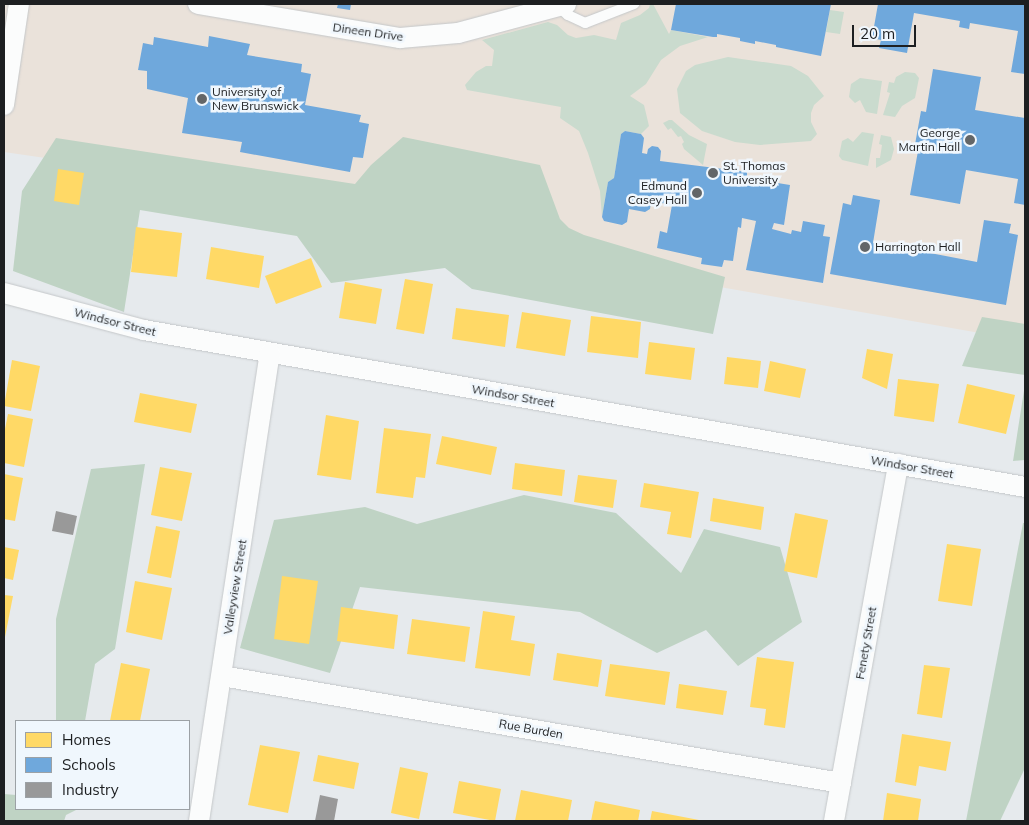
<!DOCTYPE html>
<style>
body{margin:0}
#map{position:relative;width:1029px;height:825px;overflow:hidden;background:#e6eaed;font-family:Mulish,sans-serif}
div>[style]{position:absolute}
.education>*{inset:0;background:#eae2da}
.green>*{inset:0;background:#cadbce}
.forest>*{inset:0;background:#bfd3c4}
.homes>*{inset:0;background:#ffd966}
.schools>*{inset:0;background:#6fa8dc}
.industry>*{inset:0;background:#999}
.roads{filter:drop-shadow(0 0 1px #c4c7c9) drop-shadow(0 0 1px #c4c7c9)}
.service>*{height:10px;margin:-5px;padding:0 5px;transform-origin:5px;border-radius:5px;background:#fbfcfc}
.minor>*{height:20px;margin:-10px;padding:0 10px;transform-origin:10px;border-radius:10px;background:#fbfcfc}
.dots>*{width:14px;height:14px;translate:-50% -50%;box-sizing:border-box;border:2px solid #f0f7fd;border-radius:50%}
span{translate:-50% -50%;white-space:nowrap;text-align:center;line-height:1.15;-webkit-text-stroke:5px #f0f7fd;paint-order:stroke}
.street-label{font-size:12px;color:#1d1f21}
.poi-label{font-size:12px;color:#1d1f21}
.left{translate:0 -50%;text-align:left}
.right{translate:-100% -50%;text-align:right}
.frame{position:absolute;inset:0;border:5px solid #1d1f21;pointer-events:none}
.legend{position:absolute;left:15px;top:720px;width:175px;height:90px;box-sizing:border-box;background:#f0f7fd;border:1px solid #9ca1a5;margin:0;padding:6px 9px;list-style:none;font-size:15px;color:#1d1f21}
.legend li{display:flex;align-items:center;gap:10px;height:25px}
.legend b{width:25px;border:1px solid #9ca1a5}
.scale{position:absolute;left:852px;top:25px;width:64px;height:22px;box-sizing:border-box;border:2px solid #1d1f21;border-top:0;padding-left:6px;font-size:15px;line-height:18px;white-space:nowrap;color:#1d1f21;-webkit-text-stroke:4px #f0f7fd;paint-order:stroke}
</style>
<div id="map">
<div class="education">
<i style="clip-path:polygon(4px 4px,1025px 4px,1025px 341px,584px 263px,397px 209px,4px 152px)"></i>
</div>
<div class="green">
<i style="clip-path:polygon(650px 4px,653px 4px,669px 34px,671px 30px,708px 37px,680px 46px,661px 60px,646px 84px,630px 96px,644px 105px,649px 126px,641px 134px,625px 131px,621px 134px,614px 178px,608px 182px,602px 217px,600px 191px,588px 153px,579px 131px,560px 118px,561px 107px,467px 90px,465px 85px,476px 72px,486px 66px,492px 66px,494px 50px,482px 40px,548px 22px,557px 25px,568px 35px,576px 38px,594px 35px,616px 40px,621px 23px,640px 15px,649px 8px)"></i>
<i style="clip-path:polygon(830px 10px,844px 12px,840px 34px,826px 32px)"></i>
<i style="clip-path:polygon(728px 57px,791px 66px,808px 76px,824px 96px,814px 105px,811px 113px,811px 122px,817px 134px,811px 141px,760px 145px,735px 142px,702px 131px,680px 113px,677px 89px,686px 71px,695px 65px)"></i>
<i style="clip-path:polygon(905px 72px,915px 73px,919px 78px,915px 98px,902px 106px,895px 117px,883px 115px,890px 93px,887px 92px,889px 82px,894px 83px,896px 77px)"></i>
<i style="clip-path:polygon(860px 78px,882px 81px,877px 114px,866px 112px,860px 100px,855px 103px,849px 97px,851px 84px)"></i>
<i style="clip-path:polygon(669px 120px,672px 120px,689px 135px,707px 144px,703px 165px,684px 149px,682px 144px,684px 142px,681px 136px,678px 137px,671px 128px,668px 130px,663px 123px)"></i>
<i style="clip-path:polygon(862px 132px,874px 134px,868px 166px,842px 160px,839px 156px,842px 141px,848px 138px,853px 142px)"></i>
<i style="clip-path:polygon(881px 135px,891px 137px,894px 149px,891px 160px,876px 168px,876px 158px,880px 158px,882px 145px,879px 144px)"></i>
</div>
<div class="forest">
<i style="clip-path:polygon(403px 137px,540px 165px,560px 219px,569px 228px,584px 235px,725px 277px,713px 334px,472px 289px,445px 268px,331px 283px,297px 236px,140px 210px,124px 312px,13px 271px,22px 191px,56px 138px,355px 184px,371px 165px)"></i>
<i style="clip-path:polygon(982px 317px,1025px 324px,1025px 375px,962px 366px)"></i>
<i style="clip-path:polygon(1025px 384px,1025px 460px,1013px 461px)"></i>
<i style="clip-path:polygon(145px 464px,115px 649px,95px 664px,85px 721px,56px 721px,56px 619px,91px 469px)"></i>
<i style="clip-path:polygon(524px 495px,616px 513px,681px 573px,704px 529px,780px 547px,802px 622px,738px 666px,706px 630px,657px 653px,580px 612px,360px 587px,330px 673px,240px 648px,274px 520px,365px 507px,417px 524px)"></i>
<i style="clip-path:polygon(1023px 523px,1025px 523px,1025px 768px,1000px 821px,966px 821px)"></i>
<i style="clip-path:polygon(4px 794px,16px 795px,16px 809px,78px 809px,66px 815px,64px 821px,4px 821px)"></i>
</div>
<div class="homes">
<i style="clip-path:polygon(58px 169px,84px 173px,79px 205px,54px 201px)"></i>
<i style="clip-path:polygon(136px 227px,182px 233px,177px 277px,131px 272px)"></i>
<i style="clip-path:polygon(211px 247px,264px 256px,259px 288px,206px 279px)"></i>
<i style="clip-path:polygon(311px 258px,322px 287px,276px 304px,265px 276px)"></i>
<i style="clip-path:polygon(405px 279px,433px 284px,424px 334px,396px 329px)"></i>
<i style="clip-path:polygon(345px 282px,382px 289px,376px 324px,339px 318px)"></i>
<i style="clip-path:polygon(456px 308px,509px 315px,505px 347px,452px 339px)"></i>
<i style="clip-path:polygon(522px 312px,571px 320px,565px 356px,516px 348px)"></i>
<i style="clip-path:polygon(591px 316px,641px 322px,638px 358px,587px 352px)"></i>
<i style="clip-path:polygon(649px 342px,695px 348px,691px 380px,645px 374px)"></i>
<i style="clip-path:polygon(867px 349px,893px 354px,887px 389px,862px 378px)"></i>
<i style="clip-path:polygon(727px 357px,761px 361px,758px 388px,724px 384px)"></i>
<i style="clip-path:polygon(12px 360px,40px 366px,31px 411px,4px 406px)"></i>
<i style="clip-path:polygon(770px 361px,806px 369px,800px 398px,764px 391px)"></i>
<i style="clip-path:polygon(898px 379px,939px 384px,934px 422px,894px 416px)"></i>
<i style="clip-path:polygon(967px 384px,1015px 395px,1006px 434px,958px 423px)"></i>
<i style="clip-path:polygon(140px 393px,197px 404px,191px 433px,134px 422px)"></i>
<i style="clip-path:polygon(8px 414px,33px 419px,24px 467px,4px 463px,4px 434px)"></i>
<i style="clip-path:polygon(326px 415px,359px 421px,351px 480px,317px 475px)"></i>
<i style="clip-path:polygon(384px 428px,431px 434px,425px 478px,416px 477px,413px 498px,376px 493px)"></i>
<i style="clip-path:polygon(442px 436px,497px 447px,491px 475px,436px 464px)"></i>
<i style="clip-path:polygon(515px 463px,565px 470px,562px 496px,512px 489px)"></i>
<i style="clip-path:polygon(160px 467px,192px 473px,182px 521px,151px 515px)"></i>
<i style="clip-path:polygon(4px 474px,23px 478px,15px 521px,4px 519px)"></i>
<i style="clip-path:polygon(578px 475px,617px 480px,613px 508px,574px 502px)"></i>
<i style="clip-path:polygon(644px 483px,699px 492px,691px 538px,667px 534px,671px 512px,640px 507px)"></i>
<i style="clip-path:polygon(713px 498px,764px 507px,761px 530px,710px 521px)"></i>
<i style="clip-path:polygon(795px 513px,828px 520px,817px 578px,784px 571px)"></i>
<i style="clip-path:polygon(156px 526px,180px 531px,171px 578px,147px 573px)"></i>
<i style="clip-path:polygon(947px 544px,981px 549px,972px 606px,938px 601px)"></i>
<i style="clip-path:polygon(4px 547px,19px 550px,13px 580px,4px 578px)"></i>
<i style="clip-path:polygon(282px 576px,318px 581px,309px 644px,274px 639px)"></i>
<i style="clip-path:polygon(135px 581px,172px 588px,162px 640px,126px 632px)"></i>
<i style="clip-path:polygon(4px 595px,13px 596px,5px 637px,4px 637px)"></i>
<i style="clip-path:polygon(341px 607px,398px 615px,394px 649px,337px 641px)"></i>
<i style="clip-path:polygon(483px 611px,515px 616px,511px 640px,535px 644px,530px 676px,475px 668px)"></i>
<i style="clip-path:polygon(412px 619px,470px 627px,465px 662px,407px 654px)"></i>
<i style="clip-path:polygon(557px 653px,602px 660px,598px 687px,553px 680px)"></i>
<i style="clip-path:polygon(757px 657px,794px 662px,785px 728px,764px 725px,766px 709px,750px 707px)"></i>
<i style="clip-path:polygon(121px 663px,150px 669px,140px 721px,110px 721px)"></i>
<i style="clip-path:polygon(610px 664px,670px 672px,665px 705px,605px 696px)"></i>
<i style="clip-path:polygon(924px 665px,950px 668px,942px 718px,917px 714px)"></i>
<i style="clip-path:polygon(679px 684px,727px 691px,723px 715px,676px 708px)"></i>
<i style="clip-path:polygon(902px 734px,951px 742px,946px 771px,919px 766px,916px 786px,895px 782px)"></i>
<i style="clip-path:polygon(260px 745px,300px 752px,288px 813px,248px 805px)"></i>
<i style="clip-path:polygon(318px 755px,359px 763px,354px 789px,313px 781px)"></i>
<i style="clip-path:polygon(400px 767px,428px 773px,419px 819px,391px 813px)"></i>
<i style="clip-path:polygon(459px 781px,501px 789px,495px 821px,453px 813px)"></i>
<i style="clip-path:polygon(521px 790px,572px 800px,568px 821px,515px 821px)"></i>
<i style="clip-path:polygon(887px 793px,921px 799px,918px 821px,883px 821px)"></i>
<i style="clip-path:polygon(595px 801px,640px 810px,638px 821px,591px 821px)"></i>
<i style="clip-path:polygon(652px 811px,699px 820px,699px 821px,650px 821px)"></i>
</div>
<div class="schools">
<i style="clip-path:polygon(338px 4px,351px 4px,350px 10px,337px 8px)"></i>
<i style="clip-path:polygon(676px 4px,831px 4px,821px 56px,776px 47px,776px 45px,755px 41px,755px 44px,740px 41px,740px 38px,717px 34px,717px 37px,713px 37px,671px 30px)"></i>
<i style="clip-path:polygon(878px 4px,1025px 4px,1025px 74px,1011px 72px,1018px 31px,970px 23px,969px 29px,959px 27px,960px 21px,914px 13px,907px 53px,879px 48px,881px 40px,872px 38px)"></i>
<i style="clip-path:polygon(209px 36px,250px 44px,247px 55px,302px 64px,301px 72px,311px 74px,305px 105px,361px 115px,359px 122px,369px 124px,363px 158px,353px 157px,350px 172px,240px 152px,242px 142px,182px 133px,188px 98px,147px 89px,147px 71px,138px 70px,143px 43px,153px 45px,154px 37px,208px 47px)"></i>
<i style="clip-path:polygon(933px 69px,981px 77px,975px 110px,1025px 118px,1025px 205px,1014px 203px,1018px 179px,966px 170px,960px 204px,910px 195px,918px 151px,914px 150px,921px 111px,926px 112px)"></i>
<i style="clip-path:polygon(625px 131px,641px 134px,644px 138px,642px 153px,647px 154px,648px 149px,652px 146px,658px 147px,661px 151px,660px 161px,747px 172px,747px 178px,790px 185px,784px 225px,774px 223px,772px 229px,791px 234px,792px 230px,801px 232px,803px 221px,825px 225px,823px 236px,830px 237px,823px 283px,746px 270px,756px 221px,742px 218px,741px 228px,738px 227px,733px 261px,724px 260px,722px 267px,701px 264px,702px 258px,657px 248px,660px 231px,667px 233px,672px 205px,651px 201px,650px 209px,645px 212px,629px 209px,627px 222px,622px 225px,604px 221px,602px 217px,608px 182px,614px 178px,621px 134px)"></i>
<i style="clip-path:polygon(853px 195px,880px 200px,873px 243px,919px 251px,920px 247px,926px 246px,929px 249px,930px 253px,977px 262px,984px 220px,1011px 224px,1009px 233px,1018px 235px,1006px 305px,830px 274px,843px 203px,851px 205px)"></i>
</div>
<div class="industry">
<i style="clip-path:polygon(56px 511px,77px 516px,73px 535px,52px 531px)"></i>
<i style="clip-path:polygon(320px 795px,338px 799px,334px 821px,315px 821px)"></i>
</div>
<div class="roads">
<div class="service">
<i style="left:559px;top:7px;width:12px;rotate:42deg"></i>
<i style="left:568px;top:15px;width:19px;rotate:25deg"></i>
<i style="left:585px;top:23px;width:53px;rotate:-21.2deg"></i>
</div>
<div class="minor">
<i style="left:198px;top:4px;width:205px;rotate:9.6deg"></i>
<i style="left:400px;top:38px;width:58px;rotate:-4.9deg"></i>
<i style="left:458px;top:33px;width:112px;rotate:-15deg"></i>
<i style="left:4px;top:105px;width:102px;rotate:-81.6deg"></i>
<i style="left:4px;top:293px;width:145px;rotate:14.8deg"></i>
<i style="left:144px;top:330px;width:895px;rotate:10.1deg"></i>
<i style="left:222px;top:676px;width:628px;rotate:9.81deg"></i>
<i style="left:199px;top:821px;width:473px;rotate:-81.4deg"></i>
<i style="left:834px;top:821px;width:363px;rotate:-79.8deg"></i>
</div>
</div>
<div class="dots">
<i style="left:202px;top:99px;background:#636668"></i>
<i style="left:970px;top:140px;background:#636668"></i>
<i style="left:713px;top:173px;background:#636668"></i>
<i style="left:697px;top:193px;background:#636668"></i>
<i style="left:865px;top:247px;background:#636668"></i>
</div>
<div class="street-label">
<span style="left:368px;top:32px;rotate:8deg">Dineen Drive</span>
<span style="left:115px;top:322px;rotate:14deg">Windsor Street</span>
<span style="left:513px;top:396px;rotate:10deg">Windsor Street</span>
<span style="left:912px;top:467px;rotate:10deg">Windsor Street</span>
<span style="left:235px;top:587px;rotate:-81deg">Valleyview Street</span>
<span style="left:866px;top:643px;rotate:-80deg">Fenety Street</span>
<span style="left:531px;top:729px;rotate:10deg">Rue Burden</span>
</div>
<div class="poi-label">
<span class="left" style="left:212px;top:99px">University of<br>New Brunswick</span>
<span class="right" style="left:960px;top:140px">George<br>Martin Hall</span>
<span class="left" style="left:723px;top:173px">St. Thomas<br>University</span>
<span class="right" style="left:687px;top:193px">Edmund<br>Casey Hall</span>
<span class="left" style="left:875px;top:247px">Harrington Hall</span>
</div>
<div class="frame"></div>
<ul class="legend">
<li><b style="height:14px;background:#ffd966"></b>Homes</li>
<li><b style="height:14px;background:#6fa8dc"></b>Schools</li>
<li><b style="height:14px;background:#999"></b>Industry</li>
</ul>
<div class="scale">20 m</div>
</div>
